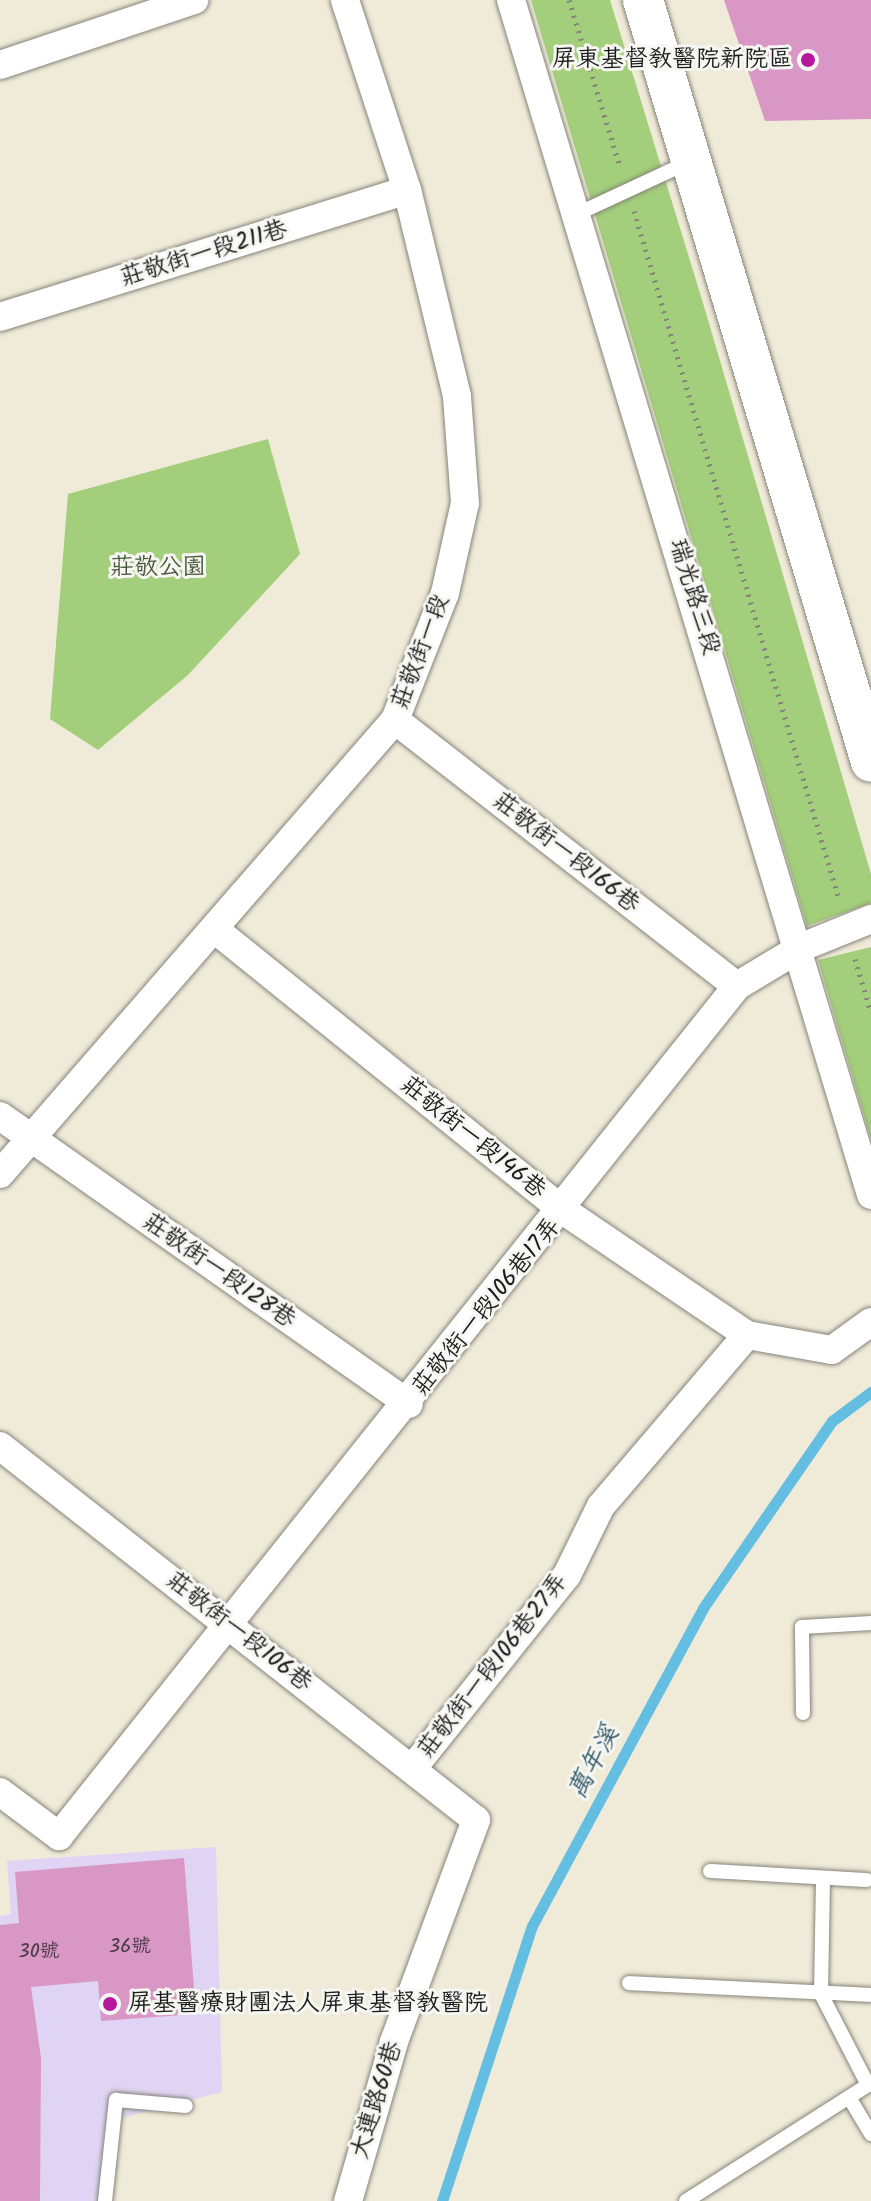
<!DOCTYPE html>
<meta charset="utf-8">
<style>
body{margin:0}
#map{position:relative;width:871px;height:2201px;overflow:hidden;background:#f0ebd9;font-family:Kalam,"LXGW WenKai TC",sans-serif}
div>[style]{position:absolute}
.built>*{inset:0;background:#dfd4f4}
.green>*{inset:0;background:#a3ce7b}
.stream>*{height:11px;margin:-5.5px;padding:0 5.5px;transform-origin:5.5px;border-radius:5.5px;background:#63bee1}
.building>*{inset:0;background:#d997c6}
.path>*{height:5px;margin-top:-2.5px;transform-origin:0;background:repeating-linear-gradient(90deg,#86847a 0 2px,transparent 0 8px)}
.roads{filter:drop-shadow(0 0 2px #86847a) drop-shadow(0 0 2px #86847a)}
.lane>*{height:14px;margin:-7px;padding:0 7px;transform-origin:7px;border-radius:7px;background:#fff}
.street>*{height:28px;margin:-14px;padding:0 14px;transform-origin:14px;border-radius:14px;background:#fff}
.secondary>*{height:40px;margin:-20px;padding:0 20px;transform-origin:20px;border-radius:20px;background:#fff}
.dots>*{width:22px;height:22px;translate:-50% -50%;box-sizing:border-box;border:4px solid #f6f6f2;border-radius:50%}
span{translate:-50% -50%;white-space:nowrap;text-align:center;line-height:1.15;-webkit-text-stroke:6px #f6f6f2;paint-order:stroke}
.number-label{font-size:20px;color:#4b3b46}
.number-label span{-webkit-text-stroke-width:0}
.poi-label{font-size:24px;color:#1c1c1c}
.right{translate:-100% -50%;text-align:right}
.left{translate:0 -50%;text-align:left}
.street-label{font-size:24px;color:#1c1c1c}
.park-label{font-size:24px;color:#4b5a3d}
.water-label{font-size:26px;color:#385d6b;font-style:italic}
</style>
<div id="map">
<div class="built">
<i style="clip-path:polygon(216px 1847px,222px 2092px,106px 2122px,98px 2201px,0 2201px,0 1916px,11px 1914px,7px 1861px)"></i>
</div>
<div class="green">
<i style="clip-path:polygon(531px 0,610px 0,703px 303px,871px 874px,871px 903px,807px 926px)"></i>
<i style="clip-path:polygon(268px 439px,300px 554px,188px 675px,98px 750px,50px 719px,68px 494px)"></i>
<i style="clip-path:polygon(871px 947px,871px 1139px,818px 960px)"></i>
</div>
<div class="stream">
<i style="left:442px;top:2201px;width:289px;rotate:-71.9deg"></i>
<i style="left:532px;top:1926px;width:361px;rotate:-61.7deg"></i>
<i style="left:703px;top:1608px;width:227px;rotate:-55.4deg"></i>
<i style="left:832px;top:1421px;width:49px;rotate:-36.6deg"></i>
</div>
<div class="building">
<i style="clip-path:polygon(724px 0,871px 0,871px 119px,765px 121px)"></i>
<i style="clip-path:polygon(184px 1858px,196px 2014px,101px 2021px,98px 1981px,31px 1987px,41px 2058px,40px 2201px,0 2201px,0 1925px,19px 1923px,15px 1872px)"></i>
</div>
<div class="path">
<i style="left:569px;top:0;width:175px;rotate:73deg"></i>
<i style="left:634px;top:211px;width:718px;rotate:73.41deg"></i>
<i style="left:855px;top:959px;width:56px;rotate:73.5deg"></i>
</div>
<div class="roads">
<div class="lane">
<i style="left:577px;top:214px;width:123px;rotate:-24.9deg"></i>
<i style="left:803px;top:1713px;width:86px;rotate:-90.7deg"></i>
<i style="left:802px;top:1627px;width:69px;rotate:-3.3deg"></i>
<i style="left:710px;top:1871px;width:157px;rotate:3.3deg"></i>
<i style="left:629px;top:1983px;width:242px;rotate:2.8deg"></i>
<i style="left:850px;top:2099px;width:41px;rotate:59deg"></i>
<i style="left:105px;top:2201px;width:102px;rotate:-83.8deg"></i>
<i style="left:116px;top:2100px;width:70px;rotate:4.9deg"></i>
<i style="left:686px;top:2201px;width:216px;rotate:-32.5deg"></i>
<i style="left:868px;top:2085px;width:102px;rotate:-117.3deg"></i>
<i style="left:821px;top:1994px;width:115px;rotate:-89deg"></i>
</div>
<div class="street">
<i style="left:511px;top:0;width:1248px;rotate:73.23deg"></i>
<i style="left:0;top:65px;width:205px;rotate:-18.5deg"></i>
<i style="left:0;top:317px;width:426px;rotate:-17.3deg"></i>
<i style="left:395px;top:720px;width:433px;rotate:37.9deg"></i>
<i style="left:218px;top:932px;width:444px;rotate:38.9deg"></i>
<i style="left:564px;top:1211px;width:221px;rotate:34.1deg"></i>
<i style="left:747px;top:1335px;width:86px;rotate:10deg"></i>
<i style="left:832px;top:1350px;width:48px;rotate:-35.7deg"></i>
<i style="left:0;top:1116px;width:500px;rotate:35.15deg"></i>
<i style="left:0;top:1174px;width:602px;rotate:-48.98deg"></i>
<i style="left:395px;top:720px;width:136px;rotate:-68.5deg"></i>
<i style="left:445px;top:593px;width:92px;rotate:-77.5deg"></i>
<i style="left:465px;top:503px;width:107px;rotate:-94.3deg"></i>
<i style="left:457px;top:396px;width:212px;rotate:-103.6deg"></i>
<i style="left:407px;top:190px;width:200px;rotate:-108.1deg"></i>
<i style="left:0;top:1446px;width:605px;rotate:38.16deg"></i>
<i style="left:476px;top:1820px;width:237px;rotate:110.3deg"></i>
<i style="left:394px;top:2042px;width:166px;rotate:106.1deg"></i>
<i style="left:412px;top:1769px;width:248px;rotate:-51.4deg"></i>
<i style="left:567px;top:1575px;width:77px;rotate:-63.8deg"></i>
<i style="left:601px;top:1506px;width:225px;rotate:-49.5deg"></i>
<i style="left:0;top:1792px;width:74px;rotate:36.7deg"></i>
<i style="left:59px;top:1836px;width:1087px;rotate:-51.42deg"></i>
<i style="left:737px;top:986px;width:76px;rotate:-31deg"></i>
<i style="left:802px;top:947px;width:74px;rotate:-22.1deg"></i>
</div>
<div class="secondary">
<i style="left:643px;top:0;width:795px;rotate:73.34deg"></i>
</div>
</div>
<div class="dots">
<i style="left:808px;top:60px;background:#b5179e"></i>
<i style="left:110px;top:2004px;background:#b5179e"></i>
</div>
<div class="number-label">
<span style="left:130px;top:1947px">36號</span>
<span style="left:39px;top:1952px">30號</span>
</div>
<div class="poi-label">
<span class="right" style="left:792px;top:60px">屏東基督教醫院新院區</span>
<span class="left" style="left:128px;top:2004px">屏基醫療財團法人屏東基督教醫院</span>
</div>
<div class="street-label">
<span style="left:204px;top:254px;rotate:-17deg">莊敬街一段211巷</span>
<span style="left:694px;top:597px;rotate:73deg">瑞光路三段</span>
<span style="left:421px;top:652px;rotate:-69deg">莊敬街一段</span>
<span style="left:566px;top:853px;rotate:38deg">莊敬街一段166巷</span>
<span style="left:473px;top:1138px;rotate:39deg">莊敬街一段146巷</span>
<span style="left:219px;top:1271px;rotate:35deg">莊敬街一段128巷</span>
<span style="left:487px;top:1307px;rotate:-51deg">莊敬街一段106巷17弄</span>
<span style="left:239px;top:1632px;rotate:38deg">莊敬街一段106巷</span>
<span style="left:493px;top:1666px;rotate:-52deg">莊敬街一段106巷27弄</span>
<span style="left:377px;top:2100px;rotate:-73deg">大連路60巷</span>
</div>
<div class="park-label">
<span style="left:158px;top:568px">莊敬公園</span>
</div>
<div class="water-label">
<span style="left:595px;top:1763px;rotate:-62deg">萬年溪</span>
</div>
</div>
